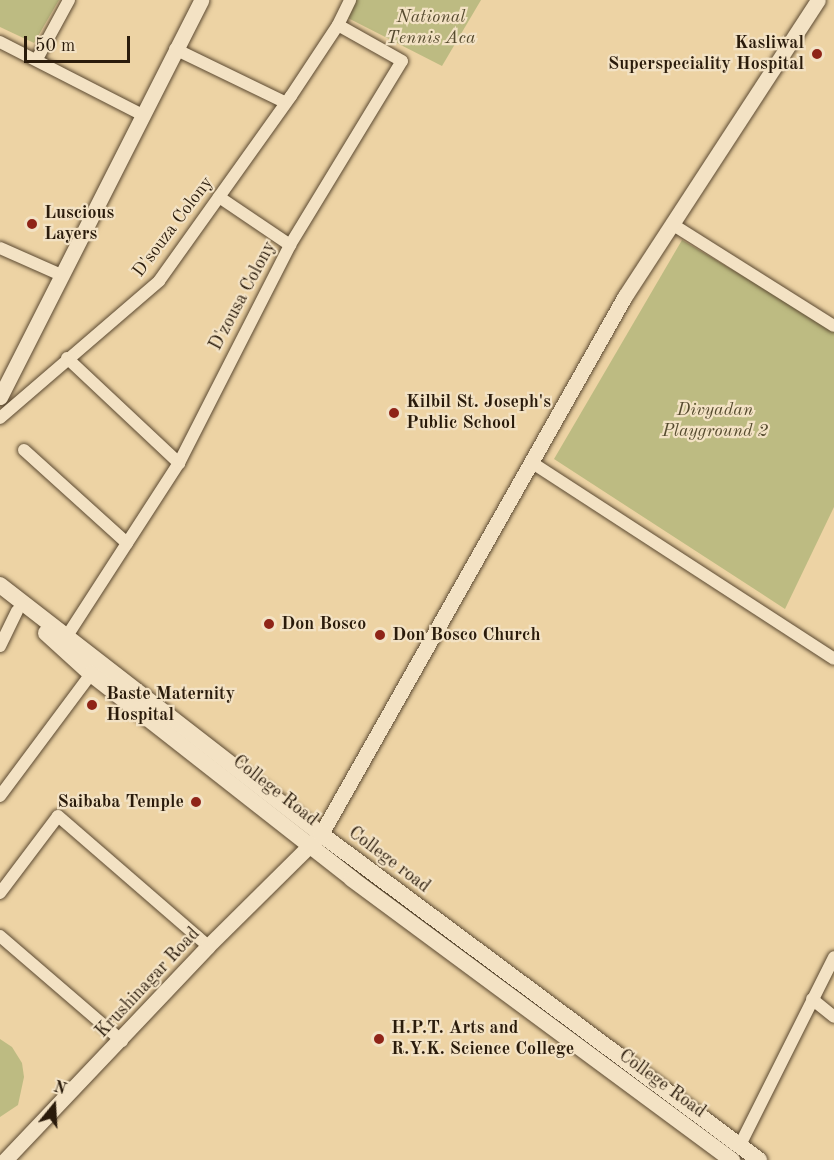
<!DOCTYPE html>
<style>
body{margin:0}
#map{position:relative;width:834px;height:1160px;overflow:hidden;background:#edd3a4;font-family:"Old Standard TT",serif}
div>[style]{position:absolute}
.green>*{inset:0;background:#bdbb82}
.roads{filter:drop-shadow(0 0 2px #5b4931) drop-shadow(0 0 2px #5b4931)}
.minor>*{height:12px;margin:-6px;padding:0 6px;transform-origin:6px;border-radius:6px;background:#f3e2c4}
.tertiary>*{height:15px;margin:-7.5px;padding:0 7.5px;transform-origin:7.5px;border-radius:7.5px;background:#f3e2c4}
.secondary>*{height:16px;margin:-8px;padding:0 8px;transform-origin:8px;border-radius:8px;background:#f3e2c4}
.dots>*{width:16px;height:16px;translate:-50% -50%;box-sizing:border-box;border:3px solid #f3e2c4;border-radius:50%}
span{translate:-50% -50%;white-space:nowrap;text-align:center;line-height:1.15;-webkit-text-stroke:4.5px #f3e2c4;paint-order:stroke}
.park-label{font-size:18px;color:#564b2f;font-style:italic}
.poi-label{font-size:18px;color:#2a1b0b;font-weight:700}
.right{translate:-100% -50%;text-align:right}
.left{translate:0 -50%;text-align:left}
.street-label{font-size:18px;color:#2a1b0b}
.north{position:absolute;left:24px;top:1076px;width:60px;height:60px;-webkit-text-stroke:4px #f3e2c4;paint-order:stroke;rotate:18deg;font-size:16px;font-weight:700;line-height:24px;text-align:center;color:#2a1b0b}
.north::after{content:'';display:block;margin:auto;width:21px;height:27px;background:#2a1b0b;clip-path:polygon(50% 0,100% 100%,50% 72%,0 100%)}
.scale{position:absolute;left:24px;top:36px;width:106px;height:27px;box-sizing:border-box;border:3px solid #2a1b0b;border-top:0;padding-left:8px;font-size:18px;line-height:21px;white-space:nowrap;color:#2a1b0b;-webkit-text-stroke:4px #f3e2c4;paint-order:stroke}
</style>
<div id="map">
<div class="green">
<i style="clip-path:polygon(0 0,59px 0,34px 43px,0 27px)"></i>
<i style="clip-path:polygon(354px 0,481px 0,442px 66px,346px 17px)"></i>
<i style="clip-path:polygon(682px 240px,834px 330px,834px 507px,785px 609px,554px 459px)"></i>
<i style="clip-path:polygon(0 1039px,12px 1047px,22px 1063px,24px 1077px,18px 1105px,0 1117px)"></i>
</div>
<div class="roads">
<div class="minor">
<i style="left:0;top:42px;width:158px;rotate:27.1deg"></i>
<i style="left:175px;top:49px;width:123px;rotate:25.9deg"></i>
<i style="left:37px;top:59px;width:67px;rotate:-61.5deg"></i>
<i style="left:219px;top:197px;width:86px;rotate:34.1deg"></i>
<i style="left:672px;top:224px;width:191px;rotate:32.2deg"></i>
<i style="left:0;top:248px;width:67px;rotate:23.9deg"></i>
<i style="left:67px;top:358px;width:154px;rotate:43.2deg"></i>
<i style="left:0;top:418px;width:210px;rotate:-40.7deg"></i>
<i style="left:159px;top:281px;width:227px;rotate:-54.5deg"></i>
<i style="left:291px;top:96px;width:85px;rotate:-56.5deg"></i>
<i style="left:24px;top:450px;width:139px;rotate:42.1deg"></i>
<i style="left:531px;top:462px;width:361px;rotate:33deg"></i>
<i style="left:67px;top:636px;width:206px;rotate:-57.1deg"></i>
<i style="left:179px;top:463px;width:245px;rotate:-63deg"></i>
<i style="left:290px;top:245px;width:215px;rotate:-58.7deg"></i>
<i style="left:402px;top:61px;width:73px;rotate:-150.6deg"></i>
<i style="left:338px;top:25px;width:28px;rotate:-64deg"></i>
<i style="left:0;top:646px;width:39px;rotate:-64deg"></i>
<i style="left:0;top:796px;width:152px;rotate:-53.3deg"></i>
<i style="left:0;top:893px;width:96px;rotate:-53deg"></i>
<i style="left:58px;top:816px;width:198px;rotate:40.9deg"></i>
<i style="left:0;top:936px;width:161px;rotate:40.7deg"></i>
<i style="left:812px;top:999px;width:28px;rotate:39deg"></i>
<i style="left:740px;top:1145px;width:210px;rotate:-63.4deg"></i>
</div>
<div class="tertiary">
<i style="left:0;top:397px;width:445px;rotate:-63.1deg"></i>
<i style="left:5px;top:1160px;width:295px;rotate:-46.5deg"></i>
<i style="left:208px;top:946px;width:159px;rotate:-44.7deg"></i>
<i style="left:321px;top:834px;width:618px;rotate:-60.53deg"></i>
<i style="left:625px;top:296px;width:353px;rotate:-56.9deg"></i>
</div>
<div class="secondary">
<i style="left:0;top:585px;width:406px;rotate:37.8deg"></i>
<i style="left:321px;top:834px;width:546px;rotate:36.66deg"></i>
<i style="left:46px;top:633px;width:61px;rotate:42.3deg"></i>
<i style="left:91px;top:674px;width:332px;rotate:38.1deg"></i>
<i style="left:352px;top:879px;width:473px;rotate:36.5deg"></i>
</div>
</div>
<div class="dots">
<i style="left:817px;top:54px;background:#8f2418"></i>
<i style="left:32px;top:224px;background:#8f2418"></i>
<i style="left:394px;top:413px;background:#8f2418"></i>
<i style="left:269px;top:624px;background:#8f2418"></i>
<i style="left:380px;top:635px;background:#8f2418"></i>
<i style="left:92px;top:705px;background:#8f2418"></i>
<i style="left:196px;top:802px;background:#8f2418"></i>
<i style="left:379px;top:1039px;background:#8f2418"></i>
</div>
<div class="park-label">
<span style="left:431px;top:28px">National<br>Tennis Aca</span>
<span style="left:715px;top:421px">Divyadan<br>Playground 2</span>
</div>
<div class="poi-label">
<span class="right" style="left:804px;top:54px">Kasliwal<br>Superspeciality Hospital</span>
<span class="left" style="left:44px;top:224px">Luscious<br>Layers</span>
<span class="left" style="left:406px;top:413px">Kilbil St. Joseph's<br>Public School</span>
<span class="left" style="left:281px;top:624px">Don Bosco</span>
<span class="left" style="left:392px;top:635px">Don Bosco Church</span>
<span class="left" style="left:106px;top:705px">Baste Maternity<br>Hospital</span>
<span class="right" style="left:184px;top:802px">Saibaba Temple</span>
<span class="left" style="left:391px;top:1039px">H.P.T. Arts and<br>R.Y.K. Science College</span>
</div>
<div class="street-label">
<span style="left:173px;top:227px;rotate:-53deg">D'souza Colony</span>
<span style="left:243px;top:296px;rotate:-62deg">D'zousa Colony</span>
<span style="left:275px;top:791px;rotate:38deg">College Road</span>
<span style="left:389px;top:860px;rotate:37deg">College road</span>
<span style="left:148px;top:983px;rotate:-47deg">Krushinagar Road</span>
<span style="left:662px;top:1084px;rotate:36deg">College Road</span>
</div>
<div class="north">N</div>
<div class="scale">50 m</div>
</div>
